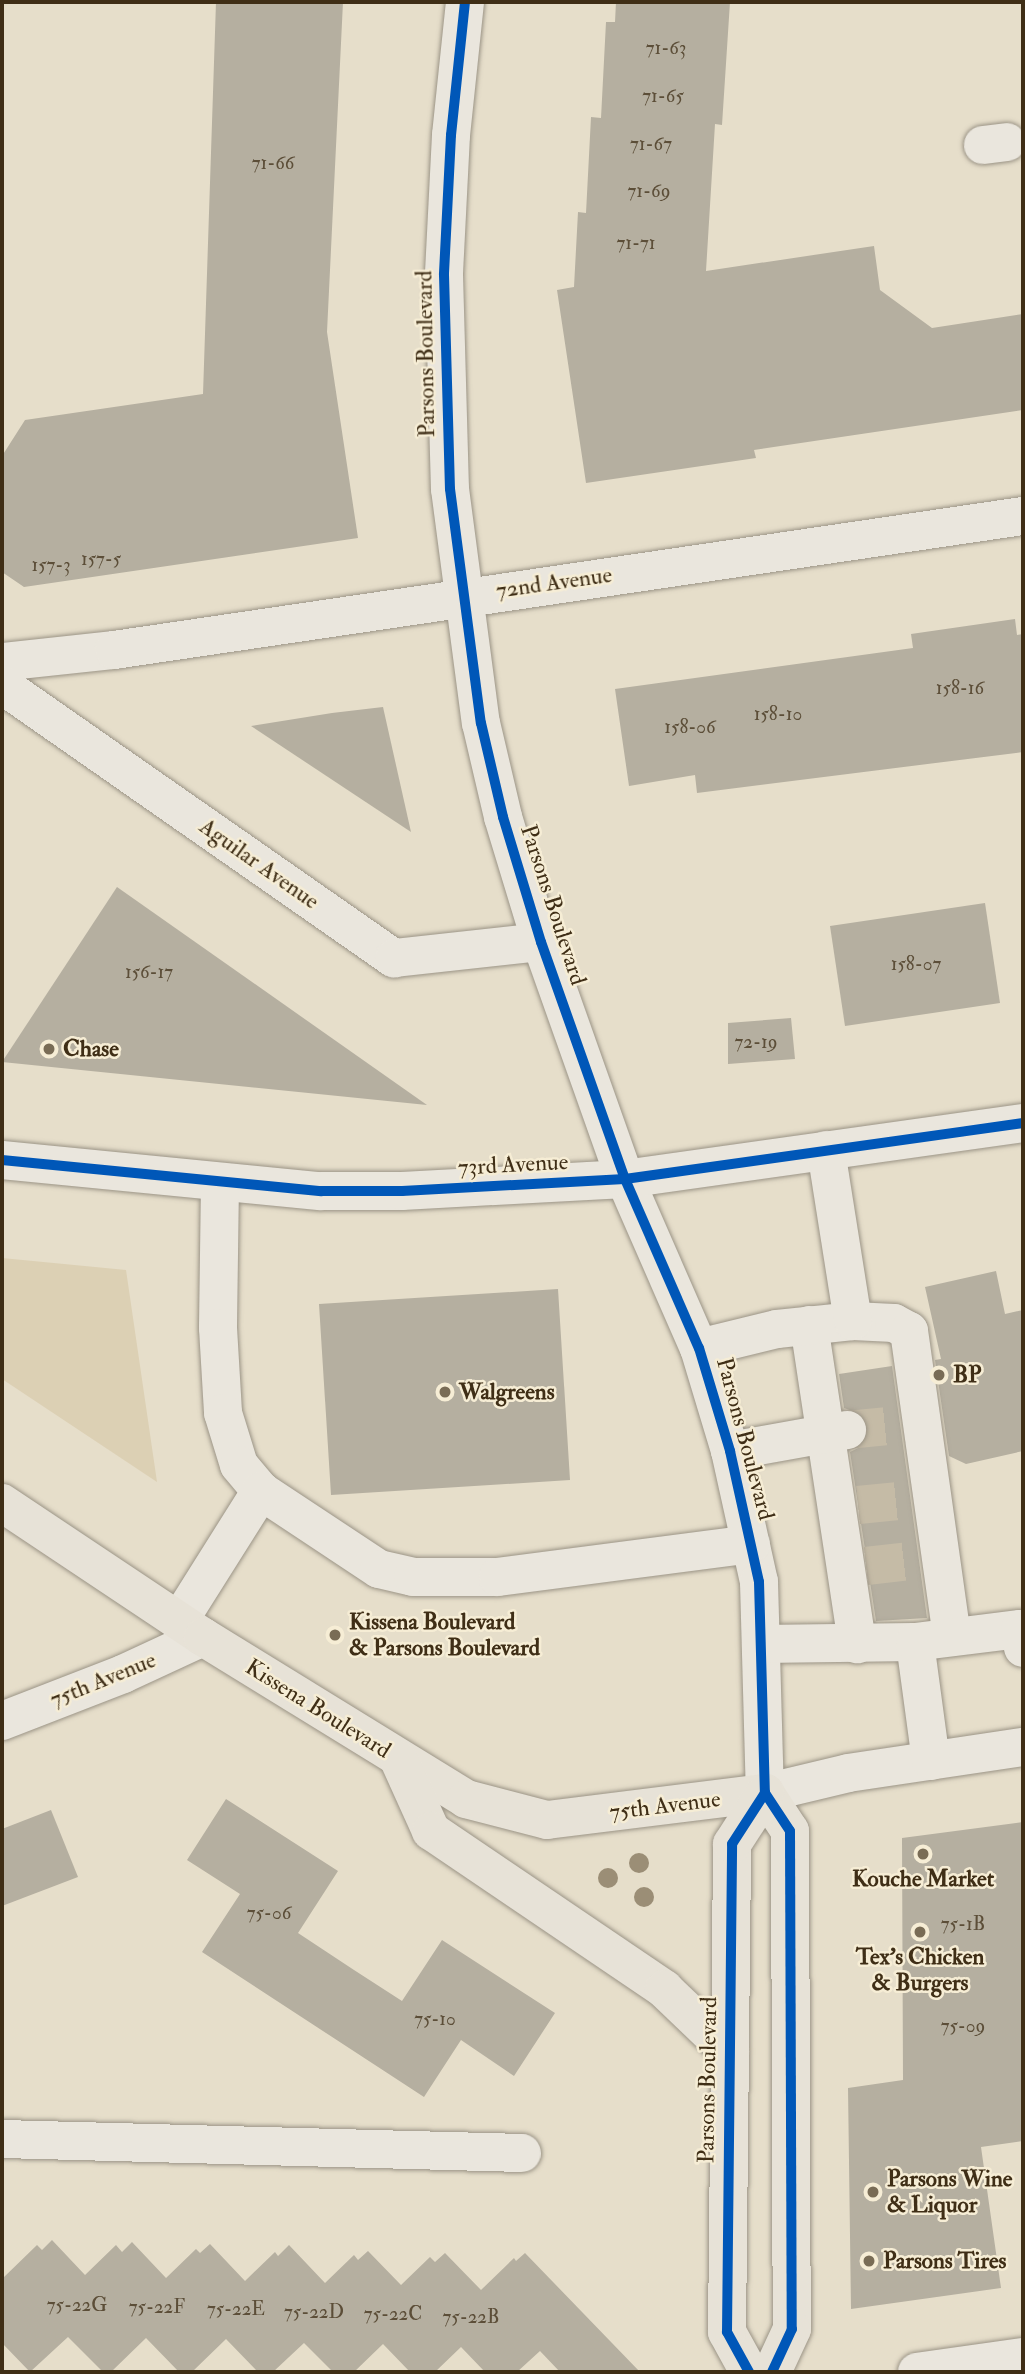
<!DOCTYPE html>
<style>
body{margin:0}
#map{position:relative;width:1025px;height:2374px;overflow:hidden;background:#e6deca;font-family:"IM FELL Double Pica",serif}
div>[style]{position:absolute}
.green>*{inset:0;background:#dcd0b4}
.building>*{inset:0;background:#b5afa0}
.minor-tunnel>*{height:38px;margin-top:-19px;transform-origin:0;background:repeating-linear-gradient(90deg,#c5bba6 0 38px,transparent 0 57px)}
.roads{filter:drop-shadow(0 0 2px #9b9486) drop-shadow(0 0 2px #9b9486)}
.minor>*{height:38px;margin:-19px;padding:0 19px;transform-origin:19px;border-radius:19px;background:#eae6dd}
.major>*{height:38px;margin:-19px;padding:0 19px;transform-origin:19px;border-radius:19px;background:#e7e2d7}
.cycleway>*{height:10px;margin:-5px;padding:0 5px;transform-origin:5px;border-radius:5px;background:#0057b8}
.trees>*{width:20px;height:20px;margin:-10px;border-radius:50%;background:#9b8e76}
.dots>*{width:19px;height:19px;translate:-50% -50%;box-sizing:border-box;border:4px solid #f6edd5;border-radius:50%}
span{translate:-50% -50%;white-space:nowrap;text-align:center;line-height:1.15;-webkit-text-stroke:5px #f6edd5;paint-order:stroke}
.number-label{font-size:19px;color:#5c4e38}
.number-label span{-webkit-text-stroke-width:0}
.street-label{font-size:23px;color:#3f2e16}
.poi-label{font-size:23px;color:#3f2e16;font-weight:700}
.left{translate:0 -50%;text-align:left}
.frame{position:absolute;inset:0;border:4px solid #3f2e16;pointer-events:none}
</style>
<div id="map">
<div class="green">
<i style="clip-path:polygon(2px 1258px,126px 1270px,157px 1482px,2px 1379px)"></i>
</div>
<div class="building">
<i style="clip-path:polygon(216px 2px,343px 2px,327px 332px,358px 538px,24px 587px,2px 572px,2px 456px,25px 420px,203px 394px)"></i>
<i style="clip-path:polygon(616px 2px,730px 2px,722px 125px,715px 124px,706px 271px,874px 246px,880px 290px,932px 328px,1023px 314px,1023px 410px,754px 450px,756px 458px,586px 483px,557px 290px,574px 287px,578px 212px,586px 213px,591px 117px,601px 118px,606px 22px,615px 22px)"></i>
<i style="clip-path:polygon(1015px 619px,1017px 635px,1023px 634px,1023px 752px,697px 793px,695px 775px,629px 786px,615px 689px,913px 648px,911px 634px)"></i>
<i style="clip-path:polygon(383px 707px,411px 832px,251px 726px,332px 713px)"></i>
<i style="clip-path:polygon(117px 887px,427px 1105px,2px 1062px)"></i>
<i style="clip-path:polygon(985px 903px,1000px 1003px,845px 1026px,830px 926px)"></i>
<i style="clip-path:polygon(791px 1018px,795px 1059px,728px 1064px,728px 1023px)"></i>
<i style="clip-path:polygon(996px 1271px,1005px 1314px,1023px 1310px,1023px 1451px,966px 1464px,949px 1456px,935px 1360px,941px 1359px,925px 1287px)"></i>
<i style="clip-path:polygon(558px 1289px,570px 1480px,331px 1495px,319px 1304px)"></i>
<i style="clip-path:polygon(892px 1366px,927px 1618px,876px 1621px,850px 1452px,862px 1446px,869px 1427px,863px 1415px,844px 1408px,839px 1374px)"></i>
<i style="clip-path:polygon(226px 1799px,338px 1871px,298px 1933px,354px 1970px,402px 2001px,442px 1940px,555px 2013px,514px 2076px,461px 2040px,424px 2097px,202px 1952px,240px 1894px,187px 1860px)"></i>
<i style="clip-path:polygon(51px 1810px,78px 1877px,2px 1906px,2px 1829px)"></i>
<i style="clip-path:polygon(1023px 1822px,1023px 2141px,981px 2147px,1001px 2288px,851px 2309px,848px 2088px,903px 2080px,902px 1838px)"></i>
<i style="clip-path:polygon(52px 2240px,85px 2275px,116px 2245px,122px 2252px,132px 2242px,166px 2278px,196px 2249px,200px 2253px,210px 2244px,245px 2281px,275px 2252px,278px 2256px,289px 2245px,325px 2283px,354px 2255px,358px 2260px,368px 2251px,401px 2285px,430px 2257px,435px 2262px,445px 2253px,481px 2290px,514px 2258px,516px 2261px,525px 2253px,640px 2372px,560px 2372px,540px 2351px,517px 2372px,485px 2372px,461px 2347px,435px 2372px,410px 2372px,383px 2344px,354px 2372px,333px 2372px,304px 2343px,273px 2372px,258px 2372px,226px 2339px,192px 2372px,179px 2372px,146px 2338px,111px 2372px,103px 2372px,68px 2337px,30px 2372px,2px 2343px,2px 2279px,37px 2245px,42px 2250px)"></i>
</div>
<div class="minor-tunnel">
<i style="left:847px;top:1430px;width:61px;rotate:-5.6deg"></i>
<i style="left:858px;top:1505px;width:60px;rotate:-5.7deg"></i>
<i style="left:866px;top:1566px;width:61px;rotate:-6.5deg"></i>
</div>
<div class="roads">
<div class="minor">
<i style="left:465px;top:2px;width:134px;rotate:96deg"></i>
<i style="left:451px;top:135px;width:140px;rotate:92.9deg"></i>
<i style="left:444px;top:275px;width:214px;rotate:88.4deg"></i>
<i style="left:450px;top:489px;width:236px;rotate:82.5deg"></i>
<i style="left:481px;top:723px;width:97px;rotate:76.8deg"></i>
<i style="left:503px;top:817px;width:131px;rotate:73.1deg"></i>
<i style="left:541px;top:942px;width:251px;rotate:70.5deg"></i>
<i style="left:625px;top:1179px;width:184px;rotate:66.4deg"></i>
<i style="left:699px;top:1348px;width:108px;rotate:73.2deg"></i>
<i style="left:730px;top:1451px;width:134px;rotate:77.5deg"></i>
<i style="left:759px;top:1582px;width:211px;rotate:88.4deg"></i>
<i style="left:765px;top:1793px;width:85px;rotate:-13.5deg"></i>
<i style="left:848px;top:1773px;width:177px;rotate:-8.5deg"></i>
<i style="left:983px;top:145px;width:24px;rotate:-7deg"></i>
<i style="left:2px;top:662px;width:113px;rotate:-6.1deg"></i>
<i style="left:114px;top:650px;width:919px;rotate:-8.39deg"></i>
<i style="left:2px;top:685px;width:478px;rotate:34.9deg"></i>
<i style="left:394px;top:958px;width:148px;rotate:-6.2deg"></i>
<i style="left:2px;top:1160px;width:321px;rotate:5.6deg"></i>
<i style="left:321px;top:1191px;width:81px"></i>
<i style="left:402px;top:1191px;width:223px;rotate:-3.1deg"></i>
<i style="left:625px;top:1179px;width:402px;rotate:-8deg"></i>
<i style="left:220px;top:1183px;width:145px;rotate:90.8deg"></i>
<i style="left:218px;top:1328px;width:85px;rotate:86.6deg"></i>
<i style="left:223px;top:1413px;width:54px;rotate:72.9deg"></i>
<i style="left:239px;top:1465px;width:34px;rotate:50deg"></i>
<i style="left:261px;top:1491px;width:141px;rotate:33.5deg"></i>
<i style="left:379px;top:1569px;width:35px;rotate:13deg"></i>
<i style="left:413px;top:1577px;width:85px"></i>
<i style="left:498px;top:1577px;width:255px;rotate:-7.4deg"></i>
<i style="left:853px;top:1321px;width:41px;rotate:2.8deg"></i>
<i style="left:894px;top:1323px;width:17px;rotate:28deg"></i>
<i style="left:909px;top:1331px;width:309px;rotate:82deg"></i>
<i style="left:809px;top:1325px;width:323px;rotate:81.4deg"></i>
<i style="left:699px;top:1348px;width:80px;rotate:-13.7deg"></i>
<i style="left:777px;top:1329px;width:76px;rotate:-6deg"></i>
<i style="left:853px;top:1321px;width:173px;rotate:-99deg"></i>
<i style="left:730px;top:1451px;width:119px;rotate:-10.2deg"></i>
<i style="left:179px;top:1621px;width:154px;rotate:-57.8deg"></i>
<i style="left:761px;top:1644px;width:154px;rotate:-0.7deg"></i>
<i style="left:2px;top:1721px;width:130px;rotate:-21.2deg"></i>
<i style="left:123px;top:1674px;width:88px;rotate:-24.8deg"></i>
<i style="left:931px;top:1761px;width:120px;rotate:-97.7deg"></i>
<i style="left:915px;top:1642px;width:106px;rotate:-7.1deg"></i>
<i style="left:1020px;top:1629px;width:19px;rotate:81deg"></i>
<i style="left:2px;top:2139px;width:520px;rotate:1.54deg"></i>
<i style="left:917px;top:2372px;width:107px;rotate:-8.1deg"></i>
</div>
<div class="major">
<i style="left:2px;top:1503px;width:242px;rotate:33.7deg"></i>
<i style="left:203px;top:1637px;width:309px;rotate:31.6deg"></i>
<i style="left:466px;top:1799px;width:84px;rotate:14.5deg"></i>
<i style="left:547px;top:1820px;width:220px;rotate:-7.1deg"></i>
<i style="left:399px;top:1760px;width:78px;rotate:65.7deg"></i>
<i style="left:431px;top:1831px;width:282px;rotate:34.1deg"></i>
<i style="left:664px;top:1989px;width:91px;rotate:43.7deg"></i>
<i style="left:765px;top:1793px;width:45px;rotate:56.7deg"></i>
<i style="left:790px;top:1831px;width:498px;rotate:89.8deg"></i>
<i style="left:792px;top:2329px;width:47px;rotate:114.9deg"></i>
<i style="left:749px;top:2372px;width:46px;rotate:-118.8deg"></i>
<i style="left:727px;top:2332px;width:488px;rotate:-89.4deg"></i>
<i style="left:732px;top:1844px;width:61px;rotate:-57.1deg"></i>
</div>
</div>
<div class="cycleway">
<i style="left:465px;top:2px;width:134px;rotate:96deg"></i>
<i style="left:451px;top:135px;width:140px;rotate:92.9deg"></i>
<i style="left:444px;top:275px;width:214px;rotate:88.4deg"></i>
<i style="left:450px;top:489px;width:236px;rotate:82.5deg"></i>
<i style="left:481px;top:723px;width:97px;rotate:76.8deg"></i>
<i style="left:503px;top:817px;width:131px;rotate:73.1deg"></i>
<i style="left:541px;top:942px;width:251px;rotate:70.5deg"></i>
<i style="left:625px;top:1179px;width:184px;rotate:66.4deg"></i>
<i style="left:699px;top:1348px;width:108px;rotate:73.2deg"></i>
<i style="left:730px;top:1451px;width:134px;rotate:77.5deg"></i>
<i style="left:759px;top:1582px;width:211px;rotate:88.4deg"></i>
<i style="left:765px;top:1793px;width:45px;rotate:56.7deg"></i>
<i style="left:790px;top:1831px;width:498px;rotate:89.8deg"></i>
<i style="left:792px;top:2329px;width:47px;rotate:114.9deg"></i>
<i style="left:2px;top:1160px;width:321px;rotate:5.6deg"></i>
<i style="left:321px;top:1191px;width:81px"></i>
<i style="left:402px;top:1191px;width:223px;rotate:-3.1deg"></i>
<i style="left:625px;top:1179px;width:402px;rotate:-8deg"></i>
<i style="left:749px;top:2372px;width:46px;rotate:-118.8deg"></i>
<i style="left:727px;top:2332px;width:488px;rotate:-89.4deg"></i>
<i style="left:732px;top:1844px;width:61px;rotate:-57.1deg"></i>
</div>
<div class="trees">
<i style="left:639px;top:1863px"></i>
<i style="left:608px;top:1878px"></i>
<i style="left:644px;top:1897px"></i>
</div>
<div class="dots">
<i style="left:49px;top:1049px;background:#796c55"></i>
<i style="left:939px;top:1375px;background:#796c55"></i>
<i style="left:445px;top:1392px;background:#796c55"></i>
<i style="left:335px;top:1635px;background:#796c55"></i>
<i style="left:923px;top:1854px;background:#796c55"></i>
<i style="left:920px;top:1932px;background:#796c55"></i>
<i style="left:873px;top:2192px;background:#796c55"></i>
<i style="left:869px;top:2261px;background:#796c55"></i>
</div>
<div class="number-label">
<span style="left:666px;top:49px">71-63</span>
<span style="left:663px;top:97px">71-65</span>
<span style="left:651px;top:145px">71-67</span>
<span style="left:273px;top:164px">71-66</span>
<span style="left:649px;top:192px">71-69</span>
<span style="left:636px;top:244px">71-71</span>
<span style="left:101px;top:560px">157-5</span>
<span style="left:51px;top:566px">157-3</span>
<span style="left:960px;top:689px">158-16</span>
<span style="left:778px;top:715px">158-10</span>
<span style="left:690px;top:728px">158-06</span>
<span style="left:916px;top:965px">158-07</span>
<span style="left:149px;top:973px">156-17</span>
<span style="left:756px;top:1043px">72-19</span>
<span style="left:269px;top:1914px">75-06</span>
<span style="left:963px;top:1925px">75-1B</span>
<span style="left:435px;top:2020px">75-10</span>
<span style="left:963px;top:2027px">75-09</span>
<span style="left:77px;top:2306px">75-22G</span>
<span style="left:157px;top:2308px">75-22F</span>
<span style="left:236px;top:2310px">75-22E</span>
<span style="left:314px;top:2313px">75-22D</span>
<span style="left:393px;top:2315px">75-22C</span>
<span style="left:471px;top:2318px">75-22B</span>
</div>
<div class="street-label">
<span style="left:426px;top:354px;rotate:-91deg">Parsons Boulevard</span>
<span style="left:554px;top:583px;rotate:-8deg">72nd Avenue</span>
<span style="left:259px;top:864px;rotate:35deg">Aguilar Avenue</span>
<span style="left:553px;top:905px;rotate:72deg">Parsons Boulevard</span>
<span style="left:513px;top:1165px;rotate:-3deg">73rd Avenue</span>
<span style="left:745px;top:1439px;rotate:75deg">Parsons Boulevard</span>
<span style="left:103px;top:1680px;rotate:-22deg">75th Avenue</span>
<span style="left:318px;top:1709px;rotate:32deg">Kissena Boulevard</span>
<span style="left:665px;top:1806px;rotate:-7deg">75th Avenue</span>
<span style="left:708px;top:2080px;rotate:-89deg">Parsons Boulevard</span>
</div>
<div class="poi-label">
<span class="left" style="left:63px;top:1049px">Chase</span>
<span class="left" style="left:953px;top:1375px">BP</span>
<span class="left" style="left:459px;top:1392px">Walgreens</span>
<span class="left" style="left:349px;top:1635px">Kissena Boulevard<br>&amp; Parsons Boulevard</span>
<span style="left:923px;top:1879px">Kouche Market</span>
<span style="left:920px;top:1970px">Tex's Chicken<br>&amp; Burgers</span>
<span class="left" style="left:887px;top:2192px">Parsons Wine<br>&amp; Liquor</span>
<span class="left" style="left:883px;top:2261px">Parsons Tires</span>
</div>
<div class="frame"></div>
</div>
